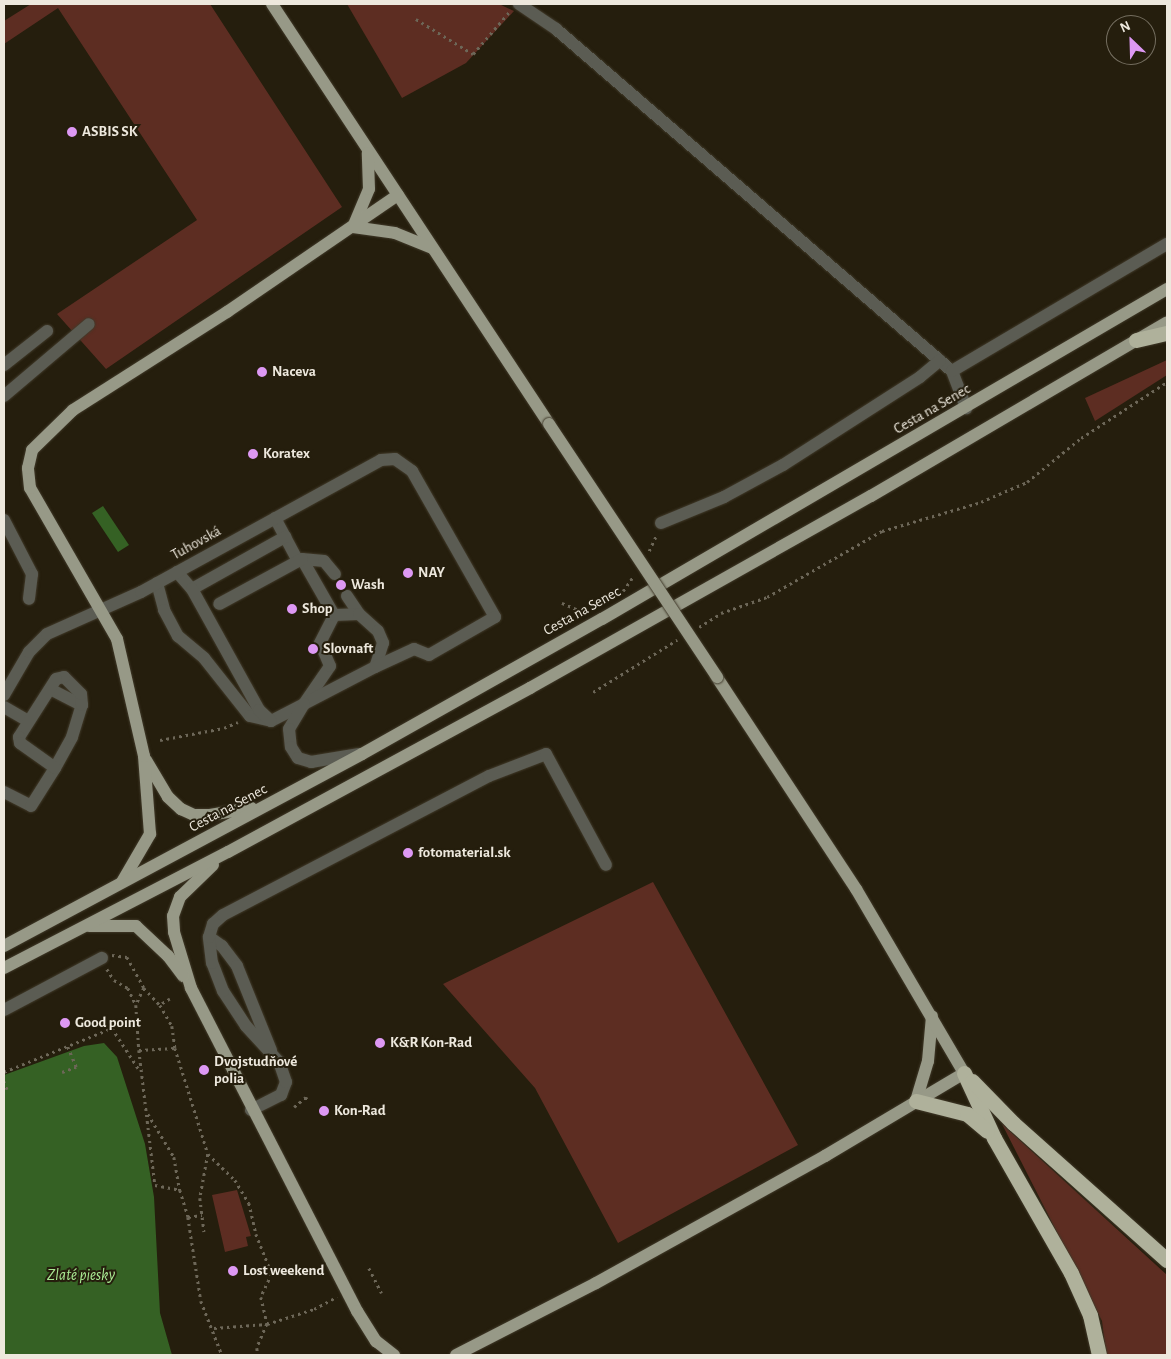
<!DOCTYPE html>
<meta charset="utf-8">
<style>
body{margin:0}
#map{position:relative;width:1171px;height:1359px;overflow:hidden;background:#251e0d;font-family:"Alegreya Sans",sans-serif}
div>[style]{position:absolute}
.green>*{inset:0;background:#5d2d22}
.water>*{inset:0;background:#356124}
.path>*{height:2.5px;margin-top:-1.25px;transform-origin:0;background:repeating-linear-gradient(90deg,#6d6758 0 2.5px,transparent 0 6.5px)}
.roads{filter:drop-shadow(0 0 1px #413a2a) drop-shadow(0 0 1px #413a2a)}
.minor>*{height:12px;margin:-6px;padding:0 6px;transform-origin:6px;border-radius:6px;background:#5b5c53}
.major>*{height:12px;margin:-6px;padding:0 6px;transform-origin:6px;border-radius:6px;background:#979987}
.highway>*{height:15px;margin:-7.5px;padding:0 7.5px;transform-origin:7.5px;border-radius:7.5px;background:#afb19b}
.bridges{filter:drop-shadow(0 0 1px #413a2a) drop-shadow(0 0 1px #413a2a)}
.major-bridge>*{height:12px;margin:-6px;padding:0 6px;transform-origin:6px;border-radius:6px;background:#979987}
.dots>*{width:14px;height:14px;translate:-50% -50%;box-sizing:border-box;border:2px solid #251e0d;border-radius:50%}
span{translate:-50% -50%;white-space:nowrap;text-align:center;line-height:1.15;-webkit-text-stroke:4px #251e0d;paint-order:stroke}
.poi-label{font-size:15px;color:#ede8dd;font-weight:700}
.left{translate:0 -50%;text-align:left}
.street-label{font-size:15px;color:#ede8dd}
.water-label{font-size:16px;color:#a9ea93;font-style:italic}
.frame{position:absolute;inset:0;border:5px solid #ede8dd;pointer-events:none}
.north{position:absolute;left:1106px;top:15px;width:50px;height:50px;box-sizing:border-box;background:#251e0d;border:1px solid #756f60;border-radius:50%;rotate:336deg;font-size:14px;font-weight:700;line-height:20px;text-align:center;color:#ede8dd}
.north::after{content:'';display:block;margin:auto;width:18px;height:22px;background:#dd98f3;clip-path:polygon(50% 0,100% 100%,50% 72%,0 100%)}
</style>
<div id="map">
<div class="green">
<i style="clip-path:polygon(31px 4px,210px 4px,342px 207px,106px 369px,57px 314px,197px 220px,58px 8px,4px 44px,4px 21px)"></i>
<i style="clip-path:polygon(347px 4px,499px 4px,514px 11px,466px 63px,402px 98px)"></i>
<i style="clip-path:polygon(1167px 360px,1167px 375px,1095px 421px,1085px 398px)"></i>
<i style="clip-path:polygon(653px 882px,798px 1145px,618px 1243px,535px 1088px,443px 984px)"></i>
<i style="clip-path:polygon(1002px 1124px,1167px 1275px,1167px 1355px,1106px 1355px,1102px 1321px)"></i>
<i style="clip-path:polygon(237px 1190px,251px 1236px,246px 1237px,248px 1246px,225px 1252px,212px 1195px)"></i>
</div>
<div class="water">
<i style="clip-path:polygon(103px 506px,129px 545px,118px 552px,92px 513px)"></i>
<i style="clip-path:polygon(104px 1043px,117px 1057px,145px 1144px,154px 1197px,160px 1313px,172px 1355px,4px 1355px,4px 1075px,84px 1046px)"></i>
</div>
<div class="path">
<i style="left:416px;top:19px;width:67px;rotate:31.6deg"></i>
<i style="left:473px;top:54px;width:57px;rotate:-49.3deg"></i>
<i style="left:649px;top:551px;width:19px;rotate:-65deg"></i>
<i style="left:623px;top:591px;width:19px;rotate:-55deg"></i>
<i style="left:562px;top:603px;width:26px;rotate:23deg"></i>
<i style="left:699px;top:627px;width:26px;rotate:-32deg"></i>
<i style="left:721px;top:613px;width:49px;rotate:-19.2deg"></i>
<i style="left:767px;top:597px;width:133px;rotate:-29.9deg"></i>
<i style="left:882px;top:531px;width:103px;rotate:-16.3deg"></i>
<i style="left:981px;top:502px;width:50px;rotate:-23.5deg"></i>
<i style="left:1027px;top:482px;width:70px;rotate:-39.2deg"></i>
<i style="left:1081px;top:438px;width:103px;rotate:-33.1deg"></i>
<i style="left:593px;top:692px;width:99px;rotate:-31.8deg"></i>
<i style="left:160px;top:740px;width:65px;rotate:-10.6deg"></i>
<i style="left:224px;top:728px;width:15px;rotate:-23deg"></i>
<i style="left:112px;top:955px;width:15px;rotate:8deg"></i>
<i style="left:127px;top:957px;width:35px;rotate:61deg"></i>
<i style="left:144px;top:988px;width:23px;rotate:47deg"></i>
<i style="left:107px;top:969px;width:13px;rotate:58deg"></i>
<i style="left:114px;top:980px;width:16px;rotate:30deg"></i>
<i style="left:128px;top:988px;width:19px;rotate:65deg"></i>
<i style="left:144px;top:988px;width:19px;rotate:115deg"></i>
<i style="left:136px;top:1005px;width:45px;rotate:86.2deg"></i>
<i style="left:139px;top:1050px;width:36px;rotate:-3deg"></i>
<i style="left:170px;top:999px;width:12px;rotate:149deg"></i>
<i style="left:160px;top:1005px;width:24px;rotate:60deg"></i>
<i style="left:172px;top:1026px;width:22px;rotate:82deg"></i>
<i style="left:175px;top:1048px;width:111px;rotate:72.7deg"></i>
<i style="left:208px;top:1154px;width:45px;rotate:100.3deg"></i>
<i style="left:200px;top:1198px;width:34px;rotate:83deg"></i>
<i style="left:139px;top:1050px;width:136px;rotate:83.2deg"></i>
<i style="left:155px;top:1185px;width:25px;rotate:11deg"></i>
<i style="left:180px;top:1190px;width:28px;rotate:73deg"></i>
<i style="left:188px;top:1217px;width:85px;rotate:81.2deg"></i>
<i style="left:201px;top:1301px;width:58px;rotate:68.7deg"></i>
<i style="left:4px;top:1072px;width:117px;rotate:-22.2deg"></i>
<i style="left:112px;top:1028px;width:51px;rotate:56.9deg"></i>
<i style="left:62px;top:1072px;width:15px;rotate:-20deg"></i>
<i style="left:76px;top:1067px;width:23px;rotate:-113deg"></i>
<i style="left:4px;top:1081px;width:9px;rotate:69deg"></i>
<i style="left:294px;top:1107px;width:16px;rotate:-40deg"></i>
<i style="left:306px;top:1097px;width:5px;rotate:68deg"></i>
<i style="left:148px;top:1114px;width:50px;rotate:58.8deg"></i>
<i style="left:174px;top:1157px;width:34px;rotate:80deg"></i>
<i style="left:208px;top:1154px;width:37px;rotate:44deg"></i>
<i style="left:235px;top:1180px;width:27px;rotate:59deg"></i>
<i style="left:249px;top:1203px;width:32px;rotate:77deg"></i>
<i style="left:256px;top:1234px;width:43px;rotate:68.2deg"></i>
<i style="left:272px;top:1274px;width:25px;rotate:116deg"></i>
<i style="left:261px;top:1297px;width:28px;rotate:77deg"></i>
<i style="left:267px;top:1324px;width:26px;rotate:113deg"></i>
<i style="left:257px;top:1348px;width:7px;rotate:82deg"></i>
<i style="left:188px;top:1217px;width:14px;rotate:-8deg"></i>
<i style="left:369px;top:1268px;width:28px;rotate:63deg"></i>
<i style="left:214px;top:1328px;width:53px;rotate:-4.3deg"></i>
<i style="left:267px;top:1324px;width:49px;rotate:-17.7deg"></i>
<i style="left:314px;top:1309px;width:26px;rotate:-28deg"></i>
</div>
<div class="roads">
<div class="minor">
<i style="left:519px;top:4px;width:45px;rotate:34deg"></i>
<i style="left:556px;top:29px;width:523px;rotate:40.82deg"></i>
<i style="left:952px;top:371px;width:40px;rotate:69deg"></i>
<i style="left:4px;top:365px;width:55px;rotate:-38.3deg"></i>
<i style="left:952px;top:371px;width:250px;rotate:-30.6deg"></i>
<i style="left:4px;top:396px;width:111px;rotate:-40.3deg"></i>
<i style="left:275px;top:518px;width:49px;rotate:61.9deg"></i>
<i style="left:4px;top:520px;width:61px;rotate:62.6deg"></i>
<i style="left:32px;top:574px;width:25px;rotate:97deg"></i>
<i style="left:661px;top:523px;width:68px;rotate:-22.4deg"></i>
<i style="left:724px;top:497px;width:67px;rotate:-28.5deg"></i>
<i style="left:783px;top:465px;width:163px;rotate:-32.7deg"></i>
<i style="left:920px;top:377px;width:26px;rotate:-40deg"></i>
<i style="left:302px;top:559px;width:22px;rotate:5deg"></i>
<i style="left:324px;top:561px;width:17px;rotate:50deg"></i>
<i style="left:177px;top:572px;width:23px;rotate:49deg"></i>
<i style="left:192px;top:589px;width:107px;rotate:-29.2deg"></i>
<i style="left:157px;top:583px;width:28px;rotate:75deg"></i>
<i style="left:164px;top:610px;width:30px;rotate:62deg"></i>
<i style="left:178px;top:636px;width:34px;rotate:40deg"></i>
<i style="left:204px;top:658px;width:74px;rotate:51.6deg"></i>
<i style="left:250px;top:716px;width:22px;rotate:13deg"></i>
<i style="left:271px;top:721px;width:37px;rotate:-27deg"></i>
<i style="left:304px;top:704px;width:46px;rotate:-55.6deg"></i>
<i style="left:330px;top:666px;width:25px;rotate:-113deg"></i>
<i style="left:320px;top:643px;width:31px;rotate:-63deg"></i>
<i style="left:334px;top:615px;width:64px;rotate:-119.7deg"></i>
<i style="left:302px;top:559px;width:94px;rotate:151.5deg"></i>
<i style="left:192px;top:589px;width:138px;rotate:61deg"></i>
<i style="left:259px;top:710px;width:16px;rotate:43deg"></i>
<i style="left:347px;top:596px;width:22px;rotate:56deg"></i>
<i style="left:334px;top:615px;width:25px;rotate:-2deg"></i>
<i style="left:359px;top:614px;width:25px;rotate:42deg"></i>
<i style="left:378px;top:631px;width:13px;rotate:67deg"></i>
<i style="left:383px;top:643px;width:25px;rotate:108deg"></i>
<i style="left:375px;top:667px;width:80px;rotate:152.5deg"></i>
<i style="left:304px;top:704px;width:29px;rotate:121deg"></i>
<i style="left:289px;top:729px;width:18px;rotate:84deg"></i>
<i style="left:291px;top:747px;width:13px;rotate:58deg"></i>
<i style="left:298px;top:758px;width:14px;rotate:17deg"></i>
<i style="left:311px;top:762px;width:49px;rotate:-9.5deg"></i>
<i style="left:50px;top:689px;width:36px;rotate:27deg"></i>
<i style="left:4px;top:695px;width:50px;rotate:-59.8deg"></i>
<i style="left:29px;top:652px;width:25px;rotate:-45deg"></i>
<i style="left:47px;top:634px;width:103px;rotate:-24.1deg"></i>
<i style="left:141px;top:592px;width:274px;rotate:-28.8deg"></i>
<i style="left:381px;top:460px;width:14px;rotate:-4deg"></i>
<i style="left:395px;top:459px;width:21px;rotate:35deg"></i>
<i style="left:412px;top:471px;width:168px;rotate:60.4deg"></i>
<i style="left:495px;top:617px;width:76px;rotate:150.1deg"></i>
<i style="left:429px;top:655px;width:16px;rotate:-158deg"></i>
<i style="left:414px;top:649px;width:43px;rotate:155.2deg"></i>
<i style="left:4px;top:707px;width:28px;rotate:30deg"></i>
<i style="left:4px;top:792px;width:30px;rotate:27deg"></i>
<i style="left:31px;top:806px;width:45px;rotate:-57.7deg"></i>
<i style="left:55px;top:768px;width:35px;rotate:-61deg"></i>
<i style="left:72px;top:737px;width:34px;rotate:-73deg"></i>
<i style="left:82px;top:705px;width:11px;rotate:-95deg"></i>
<i style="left:81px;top:694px;width:24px;rotate:-135deg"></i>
<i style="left:64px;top:677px;width:8px;rotate:166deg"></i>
<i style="left:56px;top:679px;width:69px;rotate:122.5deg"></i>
<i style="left:19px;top:737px;width:6px;rotate:81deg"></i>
<i style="left:20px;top:743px;width:43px;rotate:35.5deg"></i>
<i style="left:209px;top:937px;width:16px;rotate:35deg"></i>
<i style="left:222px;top:946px;width:25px;rotate:53deg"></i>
<i style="left:237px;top:966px;width:91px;rotate:68deg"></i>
<i style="left:4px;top:1010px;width:111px;rotate:-28deg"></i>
<i style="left:251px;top:1110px;width:34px;rotate:-27deg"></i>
<i style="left:281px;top:1095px;width:14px;rotate:-69deg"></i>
<i style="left:286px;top:1082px;width:21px;rotate:-109deg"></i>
<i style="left:279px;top:1062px;width:49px;rotate:-132.5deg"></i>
<i style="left:246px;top:1026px;width:42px;rotate:-123.3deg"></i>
<i style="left:223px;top:991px;width:30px;rotate:-111deg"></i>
<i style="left:212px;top:963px;width:26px;rotate:-97deg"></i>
<i style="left:209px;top:937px;width:14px;rotate:-73deg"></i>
<i style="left:213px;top:924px;width:13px;rotate:-42deg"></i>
<i style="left:223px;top:915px;width:300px;rotate:-27.6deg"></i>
<i style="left:489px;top:776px;width:61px;rotate:-21.1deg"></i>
<i style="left:546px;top:754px;width:126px;rotate:61.6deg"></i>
</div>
<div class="major">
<i style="left:272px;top:4px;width:503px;rotate:56.59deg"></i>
<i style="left:353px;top:227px;width:42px;rotate:8.1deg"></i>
<i style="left:395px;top:233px;width:40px;rotate:22deg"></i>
<i style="left:353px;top:227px;width:41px;rotate:-67.2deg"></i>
<i style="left:369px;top:189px;width:36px;rotate:-92deg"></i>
<i style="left:146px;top:760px;width:43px;rotate:59.3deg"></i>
<i style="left:168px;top:797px;width:18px;rotate:43deg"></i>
<i style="left:181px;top:809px;width:14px;rotate:25deg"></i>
<i style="left:194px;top:815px;width:16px"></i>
<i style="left:210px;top:815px;width:42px;rotate:-9.7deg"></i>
<i style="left:213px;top:865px;width:46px;rotate:135.9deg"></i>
<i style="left:180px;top:897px;width:20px;rotate:110deg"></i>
<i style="left:173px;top:916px;width:16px;rotate:86deg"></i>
<i style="left:174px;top:932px;width:59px;rotate:73.1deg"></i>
<i style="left:191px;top:988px;width:363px;rotate:62.8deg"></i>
<i style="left:357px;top:1311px;width:36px;rotate:58deg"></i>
<i style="left:376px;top:1341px;width:23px;rotate:38deg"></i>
<i style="left:122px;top:882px;width:56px;rotate:-59.7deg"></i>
<i style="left:150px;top:834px;width:78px;rotate:-94.4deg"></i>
<i style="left:144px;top:756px;width:120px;rotate:-103deg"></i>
<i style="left:117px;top:639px;width:174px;rotate:-119.9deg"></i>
<i style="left:30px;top:488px;width:20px;rotate:-96deg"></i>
<i style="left:28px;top:468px;width:18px;rotate:-77deg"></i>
<i style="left:32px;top:450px;width:57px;rotate:-44.3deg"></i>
<i style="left:73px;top:410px;width:183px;rotate:-32.5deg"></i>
<i style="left:227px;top:312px;width:207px;rotate:-34.4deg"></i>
<i style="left:89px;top:926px;width:47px"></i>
<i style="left:136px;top:926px;width:44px;rotate:43.2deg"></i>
<i style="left:168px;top:956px;width:25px;rotate:53deg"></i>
<i style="left:4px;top:946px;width:406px;rotate:-28.2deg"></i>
<i style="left:362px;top:754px;width:275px;rotate:-29.4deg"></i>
<i style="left:602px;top:619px;width:654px;rotate:-30.29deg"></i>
<i style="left:4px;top:968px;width:252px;rotate:-27.4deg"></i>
<i style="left:228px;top:852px;width:344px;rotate:-28.5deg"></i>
<i style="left:530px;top:688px;width:391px;rotate:-29.4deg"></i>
<i style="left:871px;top:496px;width:343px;rotate:-30.4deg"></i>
<i style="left:916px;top:1101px;width:42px;rotate:-73.3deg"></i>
<i style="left:928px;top:1061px;width:45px;rotate:-84.9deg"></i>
<i style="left:456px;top:1355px;width:157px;rotate:-27.2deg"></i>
<i style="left:596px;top:1283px;width:262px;rotate:-29deg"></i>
<i style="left:825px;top:1156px;width:162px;rotate:-30.8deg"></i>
<i style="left:964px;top:1073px;width:213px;rotate:-120.4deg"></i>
<i style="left:856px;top:889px;width:254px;rotate:-123.3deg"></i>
</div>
<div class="highway">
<i style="left:1136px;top:340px;width:32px;rotate:-13deg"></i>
<i style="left:964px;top:1073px;width:72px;rotate:65.2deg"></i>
<i style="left:994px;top:1138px;width:155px;rotate:60.3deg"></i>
<i style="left:1071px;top:1273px;width:46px;rotate:65.7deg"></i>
<i style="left:1090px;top:1315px;width:41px;rotate:77.3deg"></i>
<i style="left:972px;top:1081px;width:59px;rotate:45.7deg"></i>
<i style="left:1013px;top:1123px;width:206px;rotate:41.7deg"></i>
<i style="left:916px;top:1101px;width:53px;rotate:14.3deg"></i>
<i style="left:967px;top:1114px;width:26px;rotate:40deg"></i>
</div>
</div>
<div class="bridges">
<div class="major-bridge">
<i style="left:549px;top:424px;width:304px;rotate:56.4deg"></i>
</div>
</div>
<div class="dots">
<i style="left:72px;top:132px;background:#dd98f3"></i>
<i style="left:262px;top:372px;background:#dd98f3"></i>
<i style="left:253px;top:454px;background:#dd98f3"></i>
<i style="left:408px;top:573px;background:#dd98f3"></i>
<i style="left:341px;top:585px;background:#dd98f3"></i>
<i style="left:292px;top:609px;background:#dd98f3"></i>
<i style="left:313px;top:649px;background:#dd98f3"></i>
<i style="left:408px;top:853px;background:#dd98f3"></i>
<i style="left:65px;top:1023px;background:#dd98f3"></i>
<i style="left:380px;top:1043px;background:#dd98f3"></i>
<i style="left:204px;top:1070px;background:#dd98f3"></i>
<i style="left:324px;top:1111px;background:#dd98f3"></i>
<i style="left:233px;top:1271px;background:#dd98f3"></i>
</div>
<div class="poi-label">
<span class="left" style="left:82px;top:132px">ASBIS SK</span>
<span class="left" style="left:272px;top:372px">Naceva</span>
<span class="left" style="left:263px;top:454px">Koratex</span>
<span class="left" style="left:418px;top:573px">NAY</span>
<span class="left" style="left:351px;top:585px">Wash</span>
<span class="left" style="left:302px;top:609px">Shop</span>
<span class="left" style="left:323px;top:649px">Slovnaft</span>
<span class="left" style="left:418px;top:853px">fotomaterial.sk</span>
<span class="left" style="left:75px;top:1023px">Good point</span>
<span class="left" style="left:390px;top:1043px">K&amp;R Kon-Rad</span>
<span class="left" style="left:214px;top:1070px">Dvojstudňové<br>polia</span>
<span class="left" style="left:334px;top:1111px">Kon-Rad</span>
<span class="left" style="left:243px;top:1271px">Lost weekend</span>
</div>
<div class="street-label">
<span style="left:932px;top:409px;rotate:-30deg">Cesta na Senec</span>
<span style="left:196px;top:543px;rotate:-29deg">Tuhovská</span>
<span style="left:582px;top:611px;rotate:-29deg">Cesta na Senec</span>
<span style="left:228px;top:808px;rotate:-28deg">Cesta na Senec</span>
</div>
<div class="water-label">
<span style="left:81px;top:1275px">Zlaté piesky</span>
</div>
<div class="frame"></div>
<div class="north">N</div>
</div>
